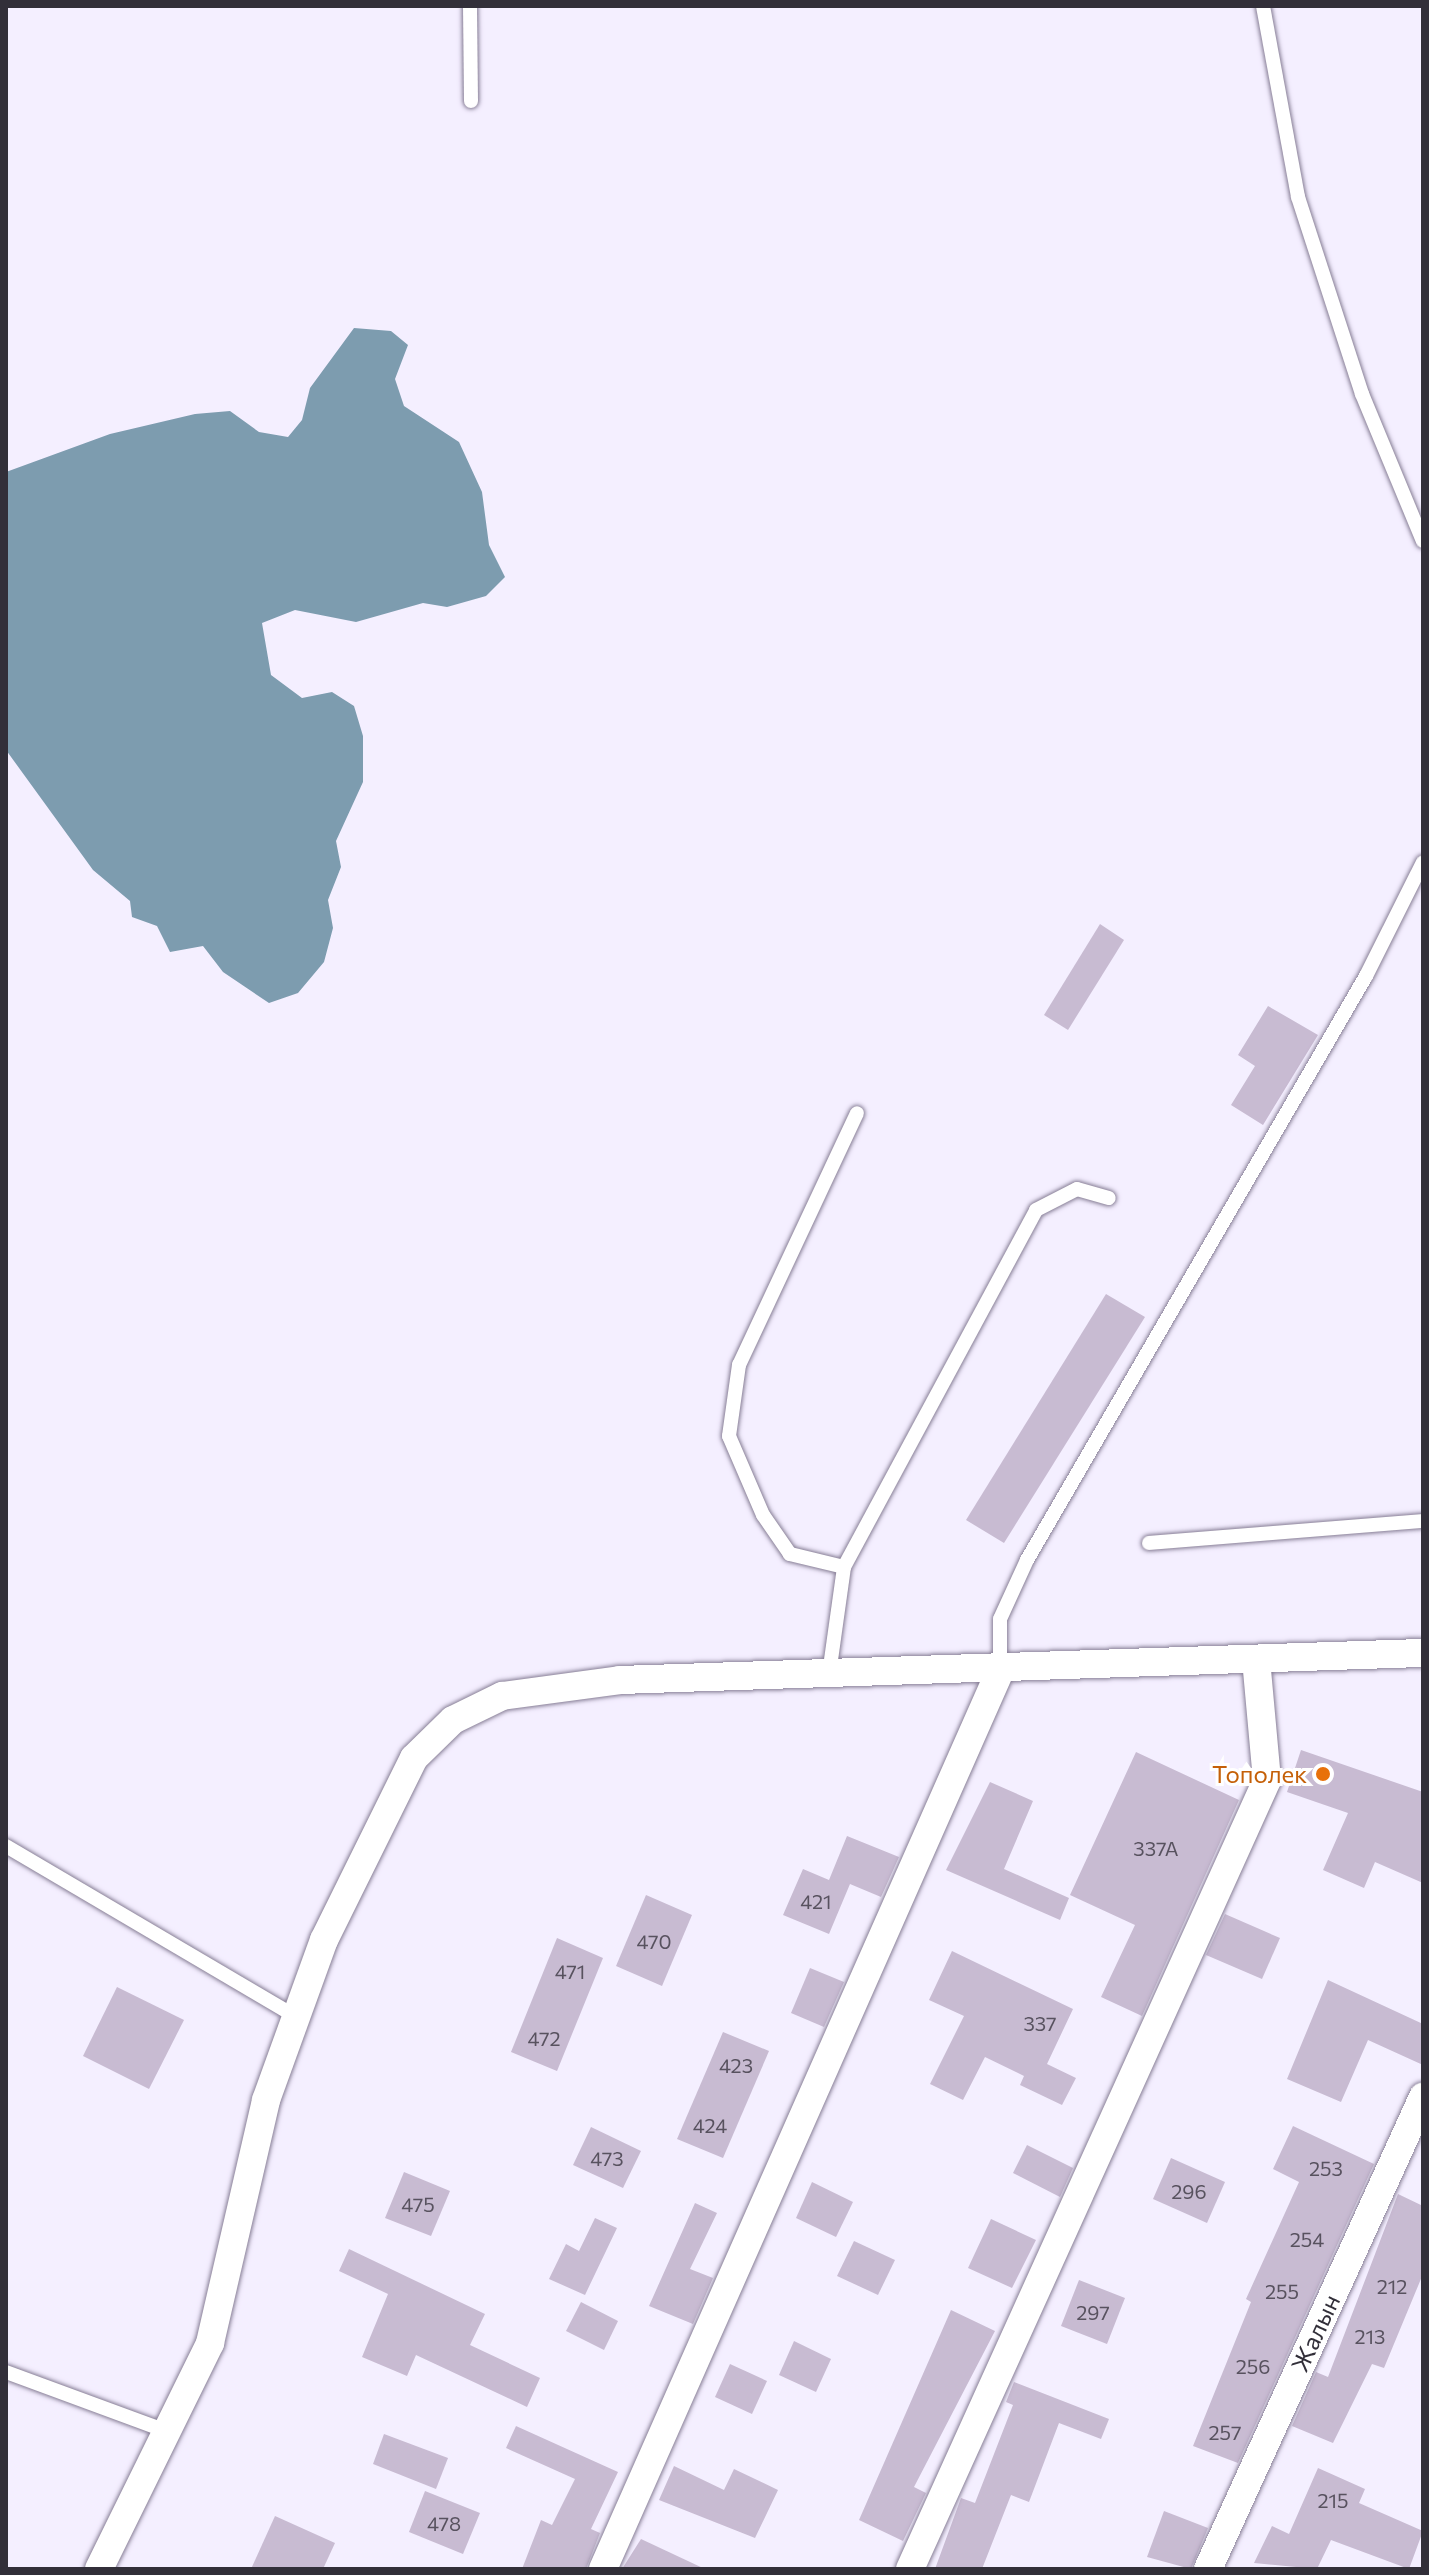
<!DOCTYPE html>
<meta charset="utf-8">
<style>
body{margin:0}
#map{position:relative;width:1429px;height:2575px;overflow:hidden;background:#f4efff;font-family:Commissioner,sans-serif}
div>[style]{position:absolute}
.water>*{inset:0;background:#7d9caf}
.building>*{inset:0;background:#c8bbd2}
.roads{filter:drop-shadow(0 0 2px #877e96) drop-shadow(0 0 2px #877e96)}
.service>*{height:14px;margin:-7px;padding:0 7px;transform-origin:7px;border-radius:7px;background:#fff}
.minor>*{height:28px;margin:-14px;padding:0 14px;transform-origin:14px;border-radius:14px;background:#fff}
.dots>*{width:22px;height:22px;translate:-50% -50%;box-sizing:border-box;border:4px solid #fff;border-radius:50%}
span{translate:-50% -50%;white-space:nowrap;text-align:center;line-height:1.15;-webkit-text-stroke:6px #fff;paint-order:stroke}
.number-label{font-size:20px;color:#58525f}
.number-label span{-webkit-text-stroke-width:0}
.food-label{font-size:24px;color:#c56008}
.right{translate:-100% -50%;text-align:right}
.street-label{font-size:24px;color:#322f39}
.frame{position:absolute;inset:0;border:8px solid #322f39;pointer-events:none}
</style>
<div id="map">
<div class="water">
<i style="clip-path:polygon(354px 328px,391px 331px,408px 345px,395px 379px,404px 406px,459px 442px,482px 492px,489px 545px,505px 577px,486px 596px,447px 607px,423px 603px,356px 622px,295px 610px,262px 623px,271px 675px,302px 698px,332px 692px,354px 706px,363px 736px,363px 782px,336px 841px,341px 867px,328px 900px,333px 928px,324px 962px,298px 993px,269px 1003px,223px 972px,203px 946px,170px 952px,157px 926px,132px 917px,130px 901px,93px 870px,6px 750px,6px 472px,110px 434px,195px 414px,230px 411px,259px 432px,288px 437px,302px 420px,310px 388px)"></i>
</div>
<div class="building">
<i style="clip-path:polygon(1100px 924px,1124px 940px,1068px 1030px,1044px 1015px)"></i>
<i style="clip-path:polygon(1268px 1006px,1318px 1035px,1263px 1125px,1231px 1105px,1255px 1066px,1238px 1055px)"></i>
<i style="clip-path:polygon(1106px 1294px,1145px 1317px,1004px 1543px,966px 1520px)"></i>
<i style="clip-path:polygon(1301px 1750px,1423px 1792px,1423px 1883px,1375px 1862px,1364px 1888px,1323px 1870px,1348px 1813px,1287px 1792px)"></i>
<i style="clip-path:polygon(1136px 1752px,1239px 1800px,1142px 2016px,1101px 1997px,1135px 1925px,1070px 1895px)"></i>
<i style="clip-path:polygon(990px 1782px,1033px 1801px,1004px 1869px,1069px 1898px,1060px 1920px,946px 1870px)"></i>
<i style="clip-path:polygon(847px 1836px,899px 1857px,881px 1897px,850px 1884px,829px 1934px,783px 1915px,803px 1869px,829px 1880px)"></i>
<i style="clip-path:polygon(646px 1895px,692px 1915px,662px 1986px,616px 1966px)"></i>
<i style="clip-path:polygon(1225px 1914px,1280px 1938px,1262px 1979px,1206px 1955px)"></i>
<i style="clip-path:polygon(557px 1938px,603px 1958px,557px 2071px,511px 2052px)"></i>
<i style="clip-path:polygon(952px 1951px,1073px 2009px,1047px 2064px,1076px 2078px,1062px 2105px,1020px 2085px,1024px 2076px,985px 2057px,963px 2100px,930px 2084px,964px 2016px,929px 2000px)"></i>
<i style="clip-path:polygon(810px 1968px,844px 1982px,824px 2027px,791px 2013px)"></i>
<i style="clip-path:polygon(1328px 1980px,1423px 2024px,1423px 2065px,1368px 2040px,1341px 2102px,1287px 2079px)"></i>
<i style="clip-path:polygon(117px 1987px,184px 2020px,149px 2089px,83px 2056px)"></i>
<i style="clip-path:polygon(723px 2032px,769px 2051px,723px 2158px,677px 2139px)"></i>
<i style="clip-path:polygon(1293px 2126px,1374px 2164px,1238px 2463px,1193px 2446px,1251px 2302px,1246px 2299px,1299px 2182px,1273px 2169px)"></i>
<i style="clip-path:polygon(591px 2127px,641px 2151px,623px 2188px,573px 2165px)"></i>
<i style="clip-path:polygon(1027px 2145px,1073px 2168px,1060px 2197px,1013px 2173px)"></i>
<i style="clip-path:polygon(1171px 2158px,1225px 2182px,1207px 2223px,1153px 2199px)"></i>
<i style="clip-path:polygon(404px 2172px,450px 2191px,431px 2236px,385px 2218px)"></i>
<i style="clip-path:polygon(812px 2182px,853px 2202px,836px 2237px,796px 2218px)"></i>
<i style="clip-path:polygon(1398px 2194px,1423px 2206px,1423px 2274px,1384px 2368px,1372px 2364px,1333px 2443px,1292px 2426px,1316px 2372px,1328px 2377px)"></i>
<i style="clip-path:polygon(695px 2203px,717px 2213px,690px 2269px,713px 2278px,693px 2324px,649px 2306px)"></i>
<i style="clip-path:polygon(595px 2218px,617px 2228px,585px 2295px,549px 2279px,566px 2244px,579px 2251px)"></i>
<i style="clip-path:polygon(991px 2219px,1036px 2240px,1012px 2288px,968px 2268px)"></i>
<i style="clip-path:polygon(854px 2241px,895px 2260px,878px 2295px,837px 2276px)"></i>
<i style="clip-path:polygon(349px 2249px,485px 2314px,470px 2345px,540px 2378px,527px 2407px,416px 2355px,407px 2376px,362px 2357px,388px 2294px,339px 2271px)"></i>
<i style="clip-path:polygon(1079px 2280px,1125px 2298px,1107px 2344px,1061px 2326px)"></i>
<i style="clip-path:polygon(581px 2302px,618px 2321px,604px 2350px,566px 2331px)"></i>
<i style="clip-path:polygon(951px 2310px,995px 2331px,914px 2487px,926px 2493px,903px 2541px,859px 2520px)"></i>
<i style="clip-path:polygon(794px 2341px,831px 2359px,816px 2392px,779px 2375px)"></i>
<i style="clip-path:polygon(730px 2364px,767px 2381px,752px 2414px,715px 2397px)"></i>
<i style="clip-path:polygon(1014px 2382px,1109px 2419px,1101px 2439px,1059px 2423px,1029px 2502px,1011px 2495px,982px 2569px,935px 2569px,961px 2498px,975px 2503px,1013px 2405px,1006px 2402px)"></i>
<i style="clip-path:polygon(516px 2426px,618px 2472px,591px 2529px,600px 2533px,586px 2569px,522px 2569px,541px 2520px,552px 2525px,575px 2479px,506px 2448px)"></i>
<i style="clip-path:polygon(384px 2434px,448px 2458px,436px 2489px,373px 2464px)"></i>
<i style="clip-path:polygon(674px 2466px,724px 2490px,734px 2469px,778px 2490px,755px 2538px,659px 2500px)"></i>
<i style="clip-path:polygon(1318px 2468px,1365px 2489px,1359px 2503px,1423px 2531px,1409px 2569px,1331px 2540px,1317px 2569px,1254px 2563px,1272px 2526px,1289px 2534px)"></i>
<i style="clip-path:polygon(425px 2491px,480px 2513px,463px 2554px,409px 2532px)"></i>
<i style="clip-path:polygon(1164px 2511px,1208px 2528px,1191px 2569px,1147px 2557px)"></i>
<i style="clip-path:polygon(275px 2516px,335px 2543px,323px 2569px,251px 2569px)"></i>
<i style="clip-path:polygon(641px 2539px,705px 2569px,622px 2569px)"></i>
</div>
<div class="roads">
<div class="service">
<i style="left:470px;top:6px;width:95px;rotate:89.4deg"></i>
<i style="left:1263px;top:6px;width:194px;rotate:79.6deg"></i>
<i style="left:1298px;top:197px;width:207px;rotate:72deg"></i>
<i style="left:1362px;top:394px;width:159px;rotate:67.5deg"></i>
<i style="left:1149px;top:1543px;width:275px;rotate:-4.6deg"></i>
<i style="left:844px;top:1567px;width:56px;rotate:-166.5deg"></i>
<i style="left:790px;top:1554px;width:47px;rotate:-124.7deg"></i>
<i style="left:763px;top:1515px;width:86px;rotate:-113.3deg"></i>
<i style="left:729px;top:1436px;width:72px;rotate:-82deg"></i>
<i style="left:739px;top:1365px;width:278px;rotate:-64.9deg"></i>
<i style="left:1000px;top:1671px;width:52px;rotate:-90deg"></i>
<i style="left:1000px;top:1619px;width:65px;rotate:-65.4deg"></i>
<i style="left:1027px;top:1560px;width:675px;rotate:-59.87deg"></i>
<i style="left:1366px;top:976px;width:127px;rotate:-63.4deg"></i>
<i style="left:829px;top:1674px;width:108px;rotate:-82deg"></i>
<i style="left:844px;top:1567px;width:405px;rotate:-61.7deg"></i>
<i style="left:1036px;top:1210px;width:46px;rotate:-27.1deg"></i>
<i style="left:1077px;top:1189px;width:33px;rotate:16deg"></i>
<i style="left:6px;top:1846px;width:337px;rotate:30.5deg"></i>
<i style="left:6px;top:2372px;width:174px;rotate:20.2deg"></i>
</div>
<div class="minor">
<i style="left:99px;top:2569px;width:252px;rotate:-63.8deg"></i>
<i style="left:210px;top:2343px;width:249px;rotate:-77deg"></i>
<i style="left:266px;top:2100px;width:170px;rotate:-70.1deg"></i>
<i style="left:324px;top:1940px;width:203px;rotate:-63.7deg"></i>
<i style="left:414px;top:1758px;width:54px;rotate:-44.3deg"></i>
<i style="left:453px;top:1720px;width:55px;rotate:-26.1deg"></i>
<i style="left:502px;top:1696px;width:119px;rotate:-7.7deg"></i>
<i style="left:620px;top:1680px;width:803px;rotate:-1.93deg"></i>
<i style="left:603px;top:2569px;width:982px;rotate:-66.15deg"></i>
<i style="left:910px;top:2569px;width:866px;rotate:-65.65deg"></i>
<i style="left:1267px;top:1780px;width:121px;rotate:-95.2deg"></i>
<i style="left:1208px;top:2569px;width:519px;rotate:-65.51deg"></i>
</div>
</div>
<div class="dots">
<i style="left:1323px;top:1774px;background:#e8710a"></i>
</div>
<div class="number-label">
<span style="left:1156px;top:1848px">337А</span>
<span style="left:816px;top:1901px">421</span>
<span style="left:654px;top:1941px">470</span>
<span style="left:570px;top:1971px">471</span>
<span style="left:1040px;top:2023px">337</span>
<span style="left:544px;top:2038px">472</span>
<span style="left:736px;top:2065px">423</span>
<span style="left:710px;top:2125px">424</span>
<span style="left:607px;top:2158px">473</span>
<span style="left:1326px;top:2168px">253</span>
<span style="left:1189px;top:2191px">296</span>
<span style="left:418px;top:2204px">475</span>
<span style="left:1307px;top:2239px">254</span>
<span style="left:1392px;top:2286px">212</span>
<span style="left:1282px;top:2291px">255</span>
<span style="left:1093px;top:2312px">297</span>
<span style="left:1370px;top:2336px">213</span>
<span style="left:1253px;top:2366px">256</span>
<span style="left:1225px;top:2432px">257</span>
<span style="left:1333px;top:2500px">215</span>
<span style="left:444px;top:2523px">478</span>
</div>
<div class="food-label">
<span class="right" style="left:1307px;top:1774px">Тополек</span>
</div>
<div class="street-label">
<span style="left:1315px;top:2333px;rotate:-65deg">Жалын</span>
</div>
<div class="frame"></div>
</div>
